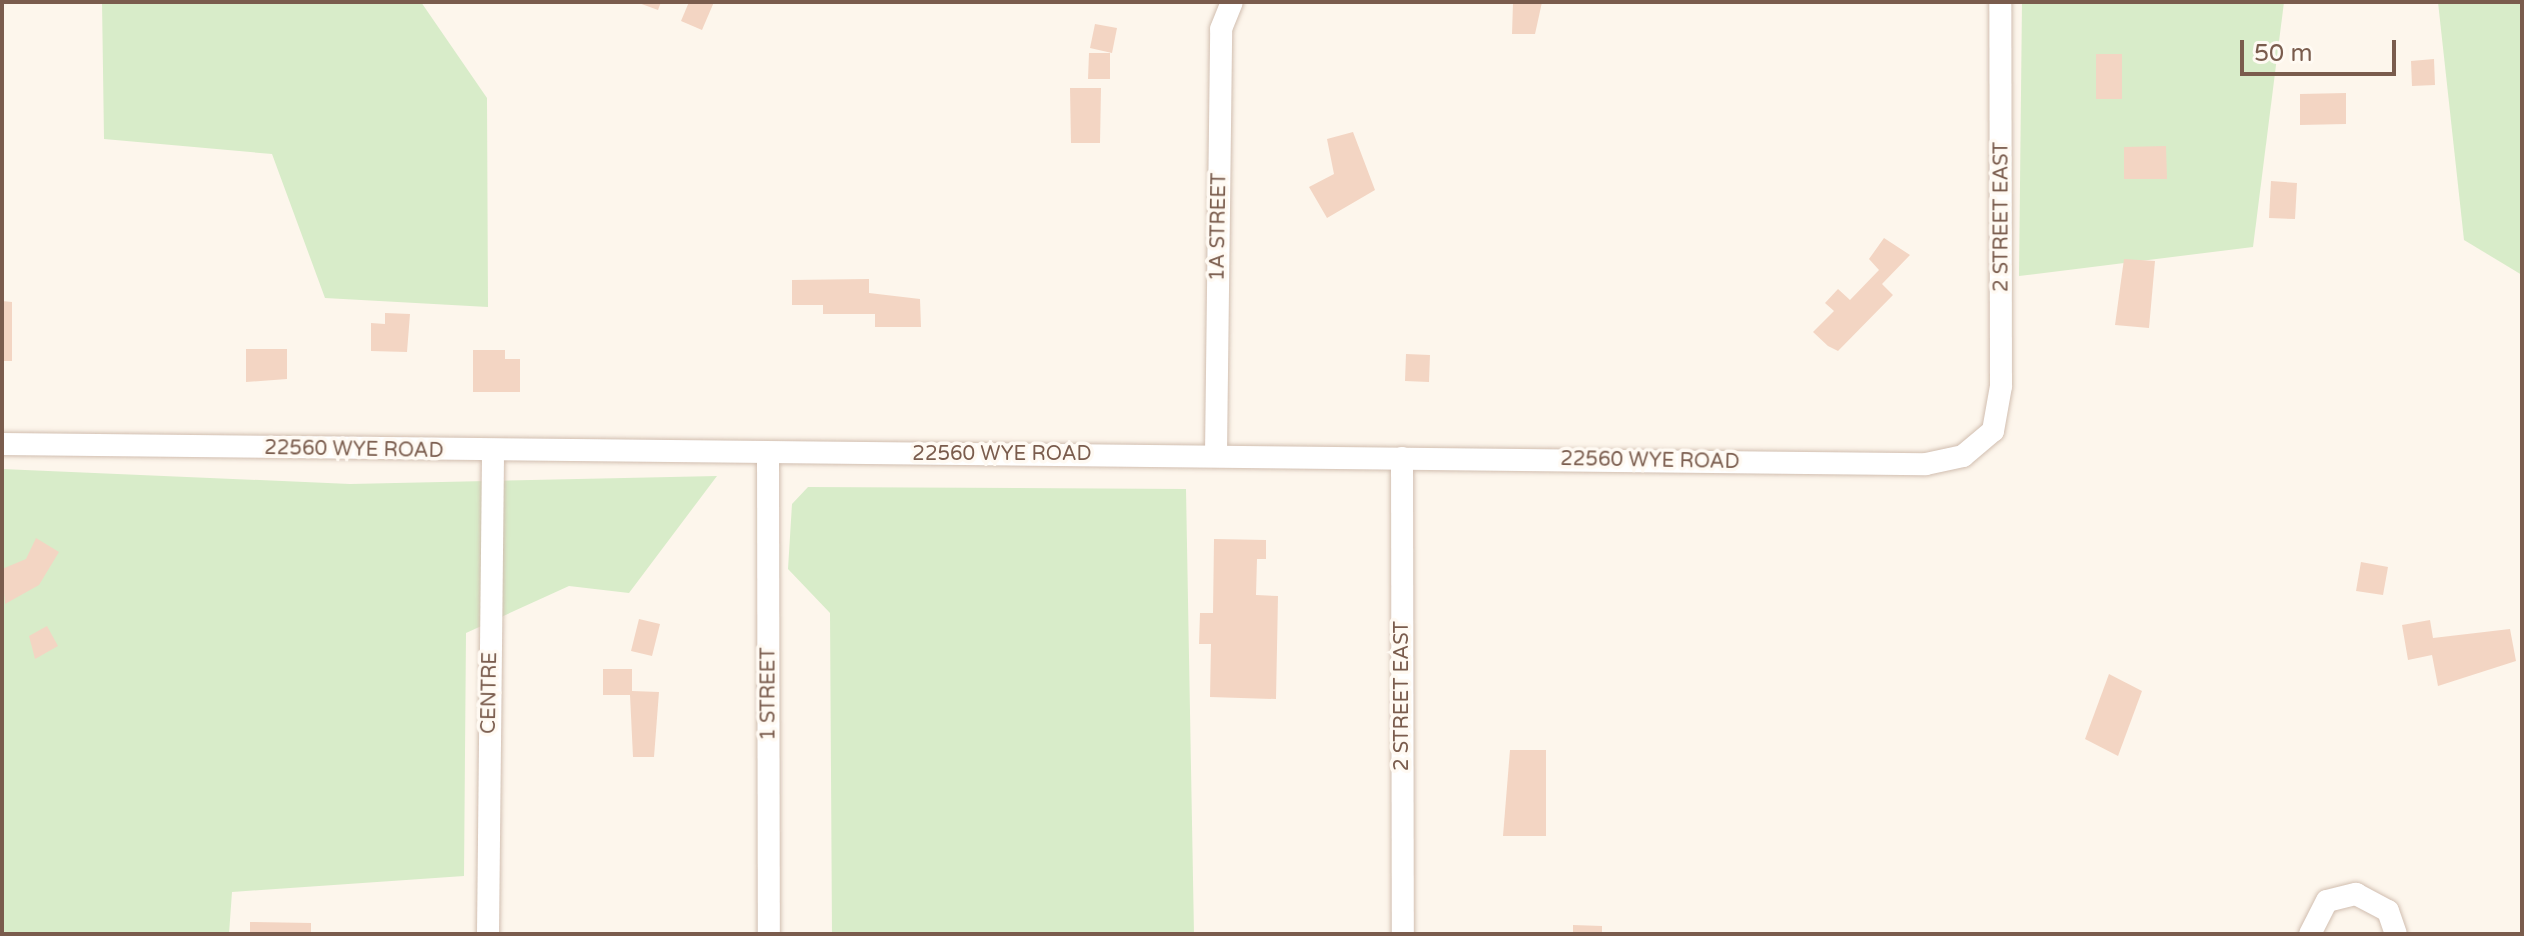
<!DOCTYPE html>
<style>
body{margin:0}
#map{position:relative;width:2524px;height:936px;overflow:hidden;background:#fdf6ec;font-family:"Varela Round",sans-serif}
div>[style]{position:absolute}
.green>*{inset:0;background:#d8ecc9}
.building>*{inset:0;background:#f3d5c3}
.roads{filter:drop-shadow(0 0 2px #d1beb0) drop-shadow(0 0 2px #d1beb0)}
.minor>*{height:22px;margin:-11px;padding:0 11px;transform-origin:11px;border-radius:11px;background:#fff}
span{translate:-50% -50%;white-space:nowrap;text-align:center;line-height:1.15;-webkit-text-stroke:7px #fffaf3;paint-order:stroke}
.street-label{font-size:20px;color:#7a5c4d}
.frame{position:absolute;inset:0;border:4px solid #7a5c4d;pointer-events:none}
.scale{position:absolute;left:2240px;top:40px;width:156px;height:36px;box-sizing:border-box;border:4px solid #7a5c4d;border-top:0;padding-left:10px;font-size:24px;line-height:28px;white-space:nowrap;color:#7a5c4d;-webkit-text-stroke:6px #fffaf3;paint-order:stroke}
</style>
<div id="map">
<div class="green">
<i style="clip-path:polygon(102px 2px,421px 2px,487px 98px,488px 307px,325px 298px,272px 154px,104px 139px)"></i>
<i style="clip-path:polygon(2022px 2px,2284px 2px,2253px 247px,2019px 276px)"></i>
<i style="clip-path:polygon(2438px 2px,2522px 2px,2522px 275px,2464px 240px)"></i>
<i style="clip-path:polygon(2px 469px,350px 484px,717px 476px,629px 593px,569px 586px,466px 633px,464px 876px,232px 892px,229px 934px,2px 934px)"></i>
<i style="clip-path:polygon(808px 487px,1186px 489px,1194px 934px,832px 934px,830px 613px,788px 569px,792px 504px)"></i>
</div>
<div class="building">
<i style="clip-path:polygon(636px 2px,661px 2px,658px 10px)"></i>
<i style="clip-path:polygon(689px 2px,714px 2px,702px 30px,681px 21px)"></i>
<i style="clip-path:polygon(1513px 2px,1542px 2px,1535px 34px,1512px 34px)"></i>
<i style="clip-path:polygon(1095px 24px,1117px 28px,1112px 53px,1090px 48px)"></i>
<i style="clip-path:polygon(1089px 53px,1110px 53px,1110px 79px,1088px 79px)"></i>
<i style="clip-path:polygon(2096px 54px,2122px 54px,2122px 99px,2096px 99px)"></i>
<i style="clip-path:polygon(2434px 59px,2435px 85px,2412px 86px,2411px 61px)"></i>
<i style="clip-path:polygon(1070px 88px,1101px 88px,1100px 143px,1071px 143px)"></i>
<i style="clip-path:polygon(2346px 93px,2346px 124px,2300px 125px,2300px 94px)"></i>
<i style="clip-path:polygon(1353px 132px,1375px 190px,1327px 218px,1309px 187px,1334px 174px,1327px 139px)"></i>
<i style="clip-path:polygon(2166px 146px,2167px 179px,2124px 179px,2124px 147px)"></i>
<i style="clip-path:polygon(2271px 181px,2297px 183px,2295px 219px,2269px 218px)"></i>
<i style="clip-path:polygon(1884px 238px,1910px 255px,1882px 284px,1893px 295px,1838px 351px,1828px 346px,1813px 332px,1834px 311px,1825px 303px,1838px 289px,1850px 300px,1879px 270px,1869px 259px)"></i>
<i style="clip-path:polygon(2124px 259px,2155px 261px,2149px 328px,2115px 325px)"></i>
<i style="clip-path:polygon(869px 279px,869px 293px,920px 299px,921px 327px,875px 327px,875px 314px,823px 314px,823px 305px,792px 305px,792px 280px)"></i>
<i style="clip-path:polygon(2px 301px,12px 302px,12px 361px,2px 361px)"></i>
<i style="clip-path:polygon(385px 313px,410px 314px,407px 352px,371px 351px,371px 323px,385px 324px)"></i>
<i style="clip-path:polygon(246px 349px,287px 349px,287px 379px,246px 382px)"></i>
<i style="clip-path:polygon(473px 350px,505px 350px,505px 359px,520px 359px,520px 392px,473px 392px)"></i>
<i style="clip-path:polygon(1406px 354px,1430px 355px,1429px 382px,1405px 381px)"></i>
<i style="clip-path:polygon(36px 538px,59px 552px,39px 585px,5px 604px,2px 569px,26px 559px)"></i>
<i style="clip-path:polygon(1214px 539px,1266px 540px,1266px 559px,1257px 559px,1256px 595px,1278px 596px,1276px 699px,1210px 697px,1211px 644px,1199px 644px,1200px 613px,1213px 613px)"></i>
<i style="clip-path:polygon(2361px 562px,2388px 567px,2383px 595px,2356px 591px)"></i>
<i style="clip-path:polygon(639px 619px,660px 624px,652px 656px,631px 651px)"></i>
<i style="clip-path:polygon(2430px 620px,2433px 638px,2510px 629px,2516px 661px,2438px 686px,2432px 655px,2408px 660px,2402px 625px)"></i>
<i style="clip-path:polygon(47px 626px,58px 646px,35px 659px,29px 636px)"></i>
<i style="clip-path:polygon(603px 669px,632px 669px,632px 691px,659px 692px,654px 757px,633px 757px,630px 695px,603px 695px)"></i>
<i style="clip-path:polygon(2109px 674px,2142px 691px,2118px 756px,2085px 739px)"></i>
<i style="clip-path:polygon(1510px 750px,1546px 750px,1546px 836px,1503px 836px)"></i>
<i style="clip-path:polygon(250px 922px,311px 923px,311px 934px,250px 934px)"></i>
<i style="clip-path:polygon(1573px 925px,1602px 926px,1602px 934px,1573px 934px)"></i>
</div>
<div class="roads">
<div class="minor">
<i style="left:2px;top:444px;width:1924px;rotate:0.6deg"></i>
<i style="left:1926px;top:464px;width:38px;rotate:-12deg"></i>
<i style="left:1963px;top:456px;width:39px;rotate:-40deg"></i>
<i style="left:1993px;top:431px;width:46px;rotate:-79.9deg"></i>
<i style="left:2001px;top:386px;width:384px;rotate:-90.1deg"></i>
<i style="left:768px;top:453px;width:481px;rotate:89.9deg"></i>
<i style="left:1216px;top:454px;width:425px;rotate:-89.3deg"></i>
<i style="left:1221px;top:29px;width:29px;rotate:-68deg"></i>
<i style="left:1402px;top:458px;width:476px;rotate:89.9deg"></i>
<i style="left:488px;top:934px;width:481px;rotate:-89.4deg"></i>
<i style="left:2310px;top:934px;width:37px;rotate:-63deg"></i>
<i style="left:2327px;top:901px;width:30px;rotate:-14deg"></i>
<i style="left:2356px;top:894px;width:36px;rotate:28deg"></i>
<i style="left:2388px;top:911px;width:24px;rotate:71deg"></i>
</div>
</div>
<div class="street-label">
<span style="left:2002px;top:217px;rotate:-90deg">2 STREET EAST</span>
<span style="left:1219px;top:227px;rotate:-89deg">1A STREET</span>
<span style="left:354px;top:450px;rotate:1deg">22560 WYE ROAD</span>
<span style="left:1002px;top:454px">22560 WYE ROAD</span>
<span style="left:1650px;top:461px;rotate:1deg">22560 WYE ROAD</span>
<span style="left:490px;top:693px;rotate:-89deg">CENTRE</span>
<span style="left:769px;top:694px;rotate:-90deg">1 STREET</span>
<span style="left:1402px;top:696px;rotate:-90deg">2 STREET EAST</span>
</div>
<div class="frame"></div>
<div class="scale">50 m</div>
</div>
